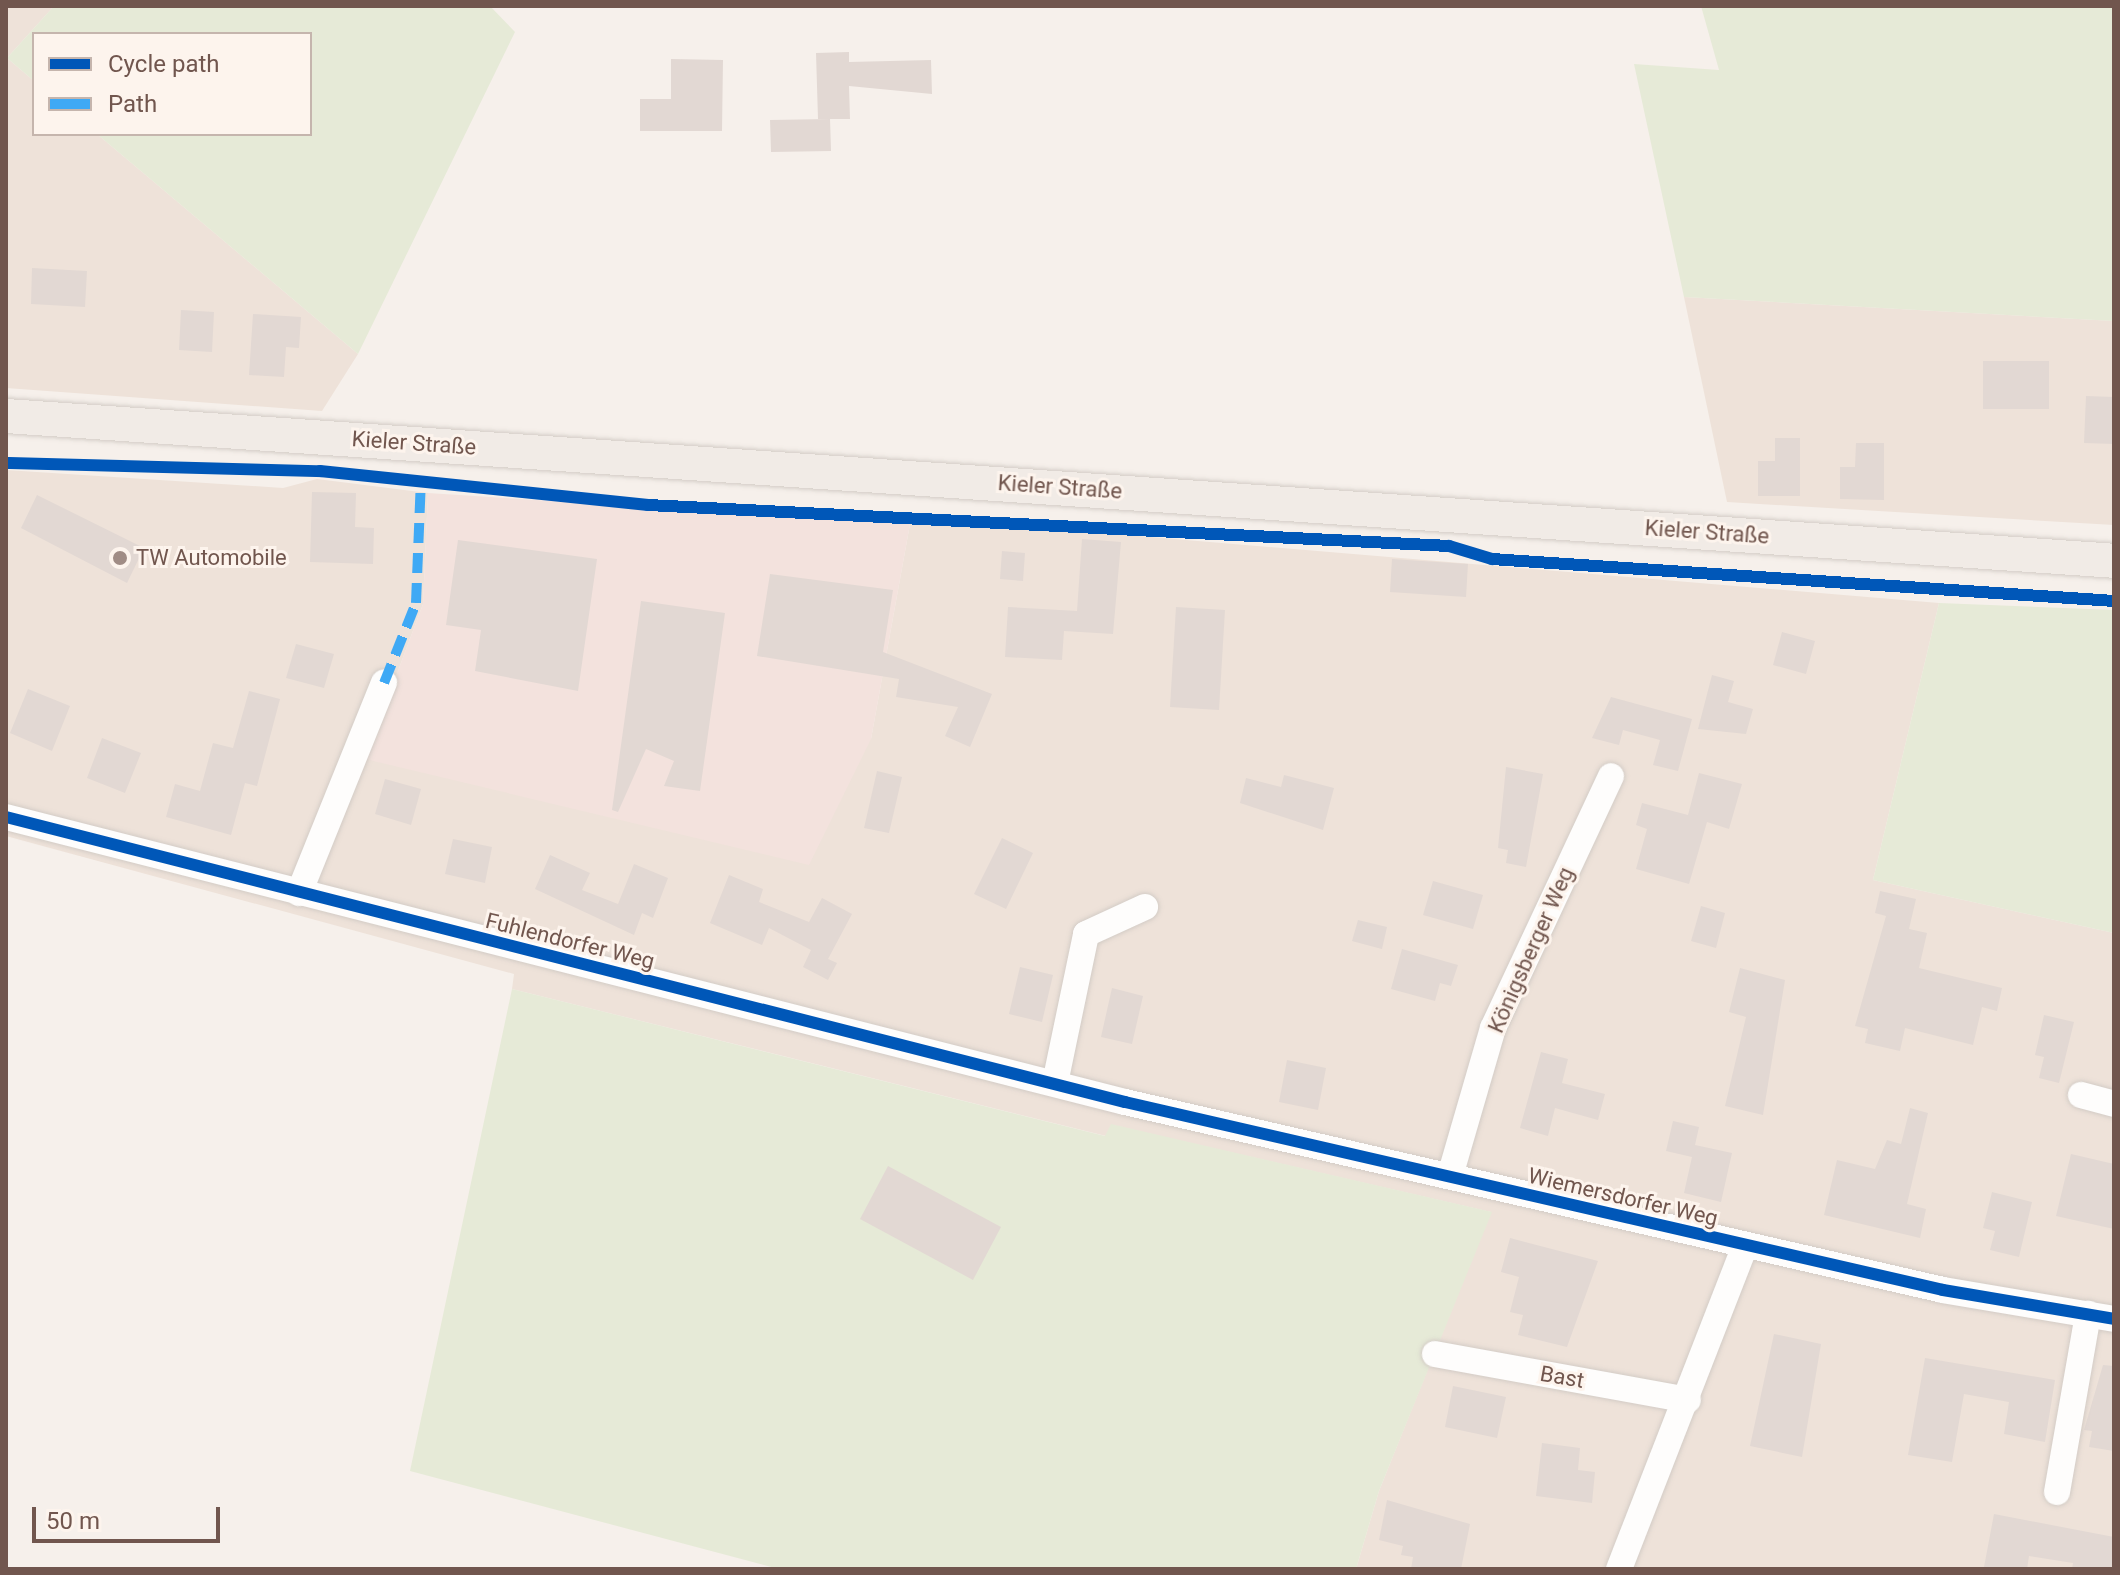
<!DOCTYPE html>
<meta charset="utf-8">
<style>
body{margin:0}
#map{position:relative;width:2120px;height:1575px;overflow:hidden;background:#f6f0eb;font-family:Roboto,sans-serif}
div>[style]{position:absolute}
.residential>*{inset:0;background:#eee2d9}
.commercial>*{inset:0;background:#f3e2dd}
.green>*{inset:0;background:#e6ead7}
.building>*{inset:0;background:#e2d8d3}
.roads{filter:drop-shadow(0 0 2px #d3ccc6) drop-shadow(0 0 2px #d3ccc6)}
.minor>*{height:26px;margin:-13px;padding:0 13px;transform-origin:13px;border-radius:13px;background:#fefdfc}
.major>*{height:34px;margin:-17px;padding:0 17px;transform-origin:17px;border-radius:17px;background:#f1ebe6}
.quiet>*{height:10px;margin-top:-5px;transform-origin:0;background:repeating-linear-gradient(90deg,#3fa9f5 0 20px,transparent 0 30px)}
.cycleway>*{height:12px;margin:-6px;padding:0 6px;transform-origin:6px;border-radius:6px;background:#0057b8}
.dots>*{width:22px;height:22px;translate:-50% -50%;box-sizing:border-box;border:4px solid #fdf4ed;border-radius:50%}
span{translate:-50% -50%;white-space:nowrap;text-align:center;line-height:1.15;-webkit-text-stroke:6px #fdf4ed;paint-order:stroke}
.street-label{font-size:22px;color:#71564e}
.poi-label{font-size:22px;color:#71564e}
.left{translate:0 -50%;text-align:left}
.frame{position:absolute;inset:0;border:8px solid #71564e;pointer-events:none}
.legend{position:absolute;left:32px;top:32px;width:280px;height:104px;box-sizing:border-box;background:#fdf4ed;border:2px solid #c5b5ad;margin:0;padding:10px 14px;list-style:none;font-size:24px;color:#71564e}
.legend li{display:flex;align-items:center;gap:16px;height:40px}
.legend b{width:40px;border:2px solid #c5b5ad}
.scale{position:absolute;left:32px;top:1507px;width:188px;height:36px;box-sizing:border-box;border:4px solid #71564e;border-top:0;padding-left:10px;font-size:24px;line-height:28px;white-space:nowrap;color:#71564e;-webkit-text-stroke:6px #fdf4ed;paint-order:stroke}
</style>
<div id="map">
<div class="residential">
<i style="clip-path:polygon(6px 6px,54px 6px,7px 58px,34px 81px,34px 134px,97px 134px,358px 354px,322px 411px,6px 388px)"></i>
<i style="clip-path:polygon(1684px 297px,2114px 321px,2114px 525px,1727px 502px)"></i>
<i style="clip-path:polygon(6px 470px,283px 488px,317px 479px,428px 493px,423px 604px,365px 759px,871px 739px,910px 524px,1055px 529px,1939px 603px,1873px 880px,2114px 933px,2114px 1569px,1356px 1569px,1379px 1491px,1491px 1212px,1112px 1125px,1106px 1136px,512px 989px,514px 974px,6px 836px)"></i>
</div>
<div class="commercial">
<i style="clip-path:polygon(428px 493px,910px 524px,871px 739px,809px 865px,365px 759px,423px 604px)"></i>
</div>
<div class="green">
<i style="clip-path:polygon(54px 6px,490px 6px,515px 32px,358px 354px,97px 134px,310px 134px,310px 34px,34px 34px,34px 81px,7px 58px)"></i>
<i style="clip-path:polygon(1701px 6px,2114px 6px,2114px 321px,1684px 297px,1634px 64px,1719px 70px)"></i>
<i style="clip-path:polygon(1939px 603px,2114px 610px,2114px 933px,1873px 880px)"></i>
<i style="clip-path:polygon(512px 989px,1105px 1136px,1111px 1124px,1492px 1212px,1379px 1491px,1356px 1569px,779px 1569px,410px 1471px)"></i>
</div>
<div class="building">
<i style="clip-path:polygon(849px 52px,849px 62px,931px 60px,932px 94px,849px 86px,850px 119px,818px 119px,816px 53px)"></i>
<i style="clip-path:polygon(671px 59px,723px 60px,722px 131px,640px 131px,640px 99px,671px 99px)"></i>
<i style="clip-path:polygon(830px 119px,831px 151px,771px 152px,770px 120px)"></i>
<i style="clip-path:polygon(32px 268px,87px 271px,85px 307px,31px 304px)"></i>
<i style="clip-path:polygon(181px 310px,214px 312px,212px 352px,179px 350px)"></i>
<i style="clip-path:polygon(253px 314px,301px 317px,299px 348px,286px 347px,284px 377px,249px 375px)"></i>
<i style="clip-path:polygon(1983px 361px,2049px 361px,2049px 409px,1983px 409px)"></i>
<i style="clip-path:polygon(2086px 396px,2114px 397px,2114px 444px,2084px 443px)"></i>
<i style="clip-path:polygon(1775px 438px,1800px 438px,1800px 496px,1758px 496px,1758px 461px,1775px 461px)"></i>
<i style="clip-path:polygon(1856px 443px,1884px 443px,1884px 500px,1840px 499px,1840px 467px,1855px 467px)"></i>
<i style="clip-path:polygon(312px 492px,356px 493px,355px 527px,374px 528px,373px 564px,310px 562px)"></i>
<i style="clip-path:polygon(37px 495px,144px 548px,127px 583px,21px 528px)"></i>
<i style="clip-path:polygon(1082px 539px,1121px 542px,1113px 634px,1064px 631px,1062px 660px,1005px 657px,1008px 607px,1077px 611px)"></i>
<i style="clip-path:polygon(458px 540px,597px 559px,578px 691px,475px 671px,481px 630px,446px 625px)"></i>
<i style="clip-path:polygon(1002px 551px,1025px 553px,1023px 581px,1000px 579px)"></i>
<i style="clip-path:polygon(1392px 559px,1468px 564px,1466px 597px,1390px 592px)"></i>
<i style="clip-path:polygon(770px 574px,893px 590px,883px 652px,992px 694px,970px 747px,945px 736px,958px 707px,896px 697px,899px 679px,757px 656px)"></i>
<i style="clip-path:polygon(641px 601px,725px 613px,700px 791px,664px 786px,674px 761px,646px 749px,618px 812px,612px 810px)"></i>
<i style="clip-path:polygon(1176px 607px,1225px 610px,1219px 710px,1170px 707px)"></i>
<i style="clip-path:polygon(1782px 632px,1815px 641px,1806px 674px,1773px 665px)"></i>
<i style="clip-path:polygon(296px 644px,334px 654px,324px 688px,286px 678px)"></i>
<i style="clip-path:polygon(1712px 675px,1734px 681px,1728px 702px,1753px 709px,1746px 734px,1698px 729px)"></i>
<i style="clip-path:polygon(28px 689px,70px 706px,52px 751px,10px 733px)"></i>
<i style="clip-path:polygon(249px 691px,280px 699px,257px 786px,245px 783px,231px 835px,166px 817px,175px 784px,200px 791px,213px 743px,233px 748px)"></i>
<i style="clip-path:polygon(1611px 697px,1692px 719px,1678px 771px,1653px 765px,1660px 740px,1623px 730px,1619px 745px,1592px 738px)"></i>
<i style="clip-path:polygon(102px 738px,141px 753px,125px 793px,87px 778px)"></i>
<i style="clip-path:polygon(1506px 767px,1543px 774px,1526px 867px,1506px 863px,1508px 850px,1498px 848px)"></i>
<i style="clip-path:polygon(877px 771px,902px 777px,889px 833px,864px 828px)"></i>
<i style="clip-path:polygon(1699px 773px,1742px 784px,1729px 829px,1707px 822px,1689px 884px,1636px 869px,1647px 829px,1636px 825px,1642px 803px,1688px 815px)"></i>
<i style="clip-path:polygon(1284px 775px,1334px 788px,1323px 830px,1240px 803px,1246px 778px,1281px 787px)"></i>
<i style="clip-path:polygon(385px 779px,421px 789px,411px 825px,375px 814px)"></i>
<i style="clip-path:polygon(1002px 838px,1033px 853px,1006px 909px,974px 894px)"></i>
<i style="clip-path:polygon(453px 839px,492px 847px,485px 883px,445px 874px)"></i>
<i style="clip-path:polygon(550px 855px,590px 873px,582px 890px,618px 904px,634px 864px,668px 878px,653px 918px,642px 913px,634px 935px,535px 889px)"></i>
<i style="clip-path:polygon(729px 875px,763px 889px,759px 902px,809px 922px,822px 898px,852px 914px,828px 959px,837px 963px,828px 980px,803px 967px,811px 950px,769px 928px,762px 945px,710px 923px)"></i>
<i style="clip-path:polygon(1433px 881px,1483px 895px,1473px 929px,1423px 915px)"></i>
<i style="clip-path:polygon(1880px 891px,1916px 899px,1909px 929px,1927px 933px,1919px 968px,2002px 988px,1997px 1011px,1982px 1007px,1973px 1045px,1905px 1028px,1900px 1051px,1865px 1043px,1868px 1029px,1855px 1026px,1886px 916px,1875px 913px)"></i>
<i style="clip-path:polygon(1701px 906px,1725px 913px,1716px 948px,1691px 941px)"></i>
<i style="clip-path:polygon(1358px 920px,1387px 927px,1382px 949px,1352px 941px)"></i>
<i style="clip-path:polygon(1402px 949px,1458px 965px,1451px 986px,1440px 983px,1435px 1001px,1391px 989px)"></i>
<i style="clip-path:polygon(1020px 967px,1053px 975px,1042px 1022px,1009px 1014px)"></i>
<i style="clip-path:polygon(1740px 968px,1785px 980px,1763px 1115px,1725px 1106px,1746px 1017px,1729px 1012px)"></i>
<i style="clip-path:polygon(1112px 988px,1143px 996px,1132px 1044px,1101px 1037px)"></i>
<i style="clip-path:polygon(2044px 1015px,2074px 1022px,2059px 1083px,2039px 1078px,2044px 1057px,2035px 1055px)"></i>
<i style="clip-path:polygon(1541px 1052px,1568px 1059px,1562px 1083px,1605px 1094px,1598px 1120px,1555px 1108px,1548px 1136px,1520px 1128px)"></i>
<i style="clip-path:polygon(1287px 1060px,1326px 1068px,1318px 1110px,1279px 1102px)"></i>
<i style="clip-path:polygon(1910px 1108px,1928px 1113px,1907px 1204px,1926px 1209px,1920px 1238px,1824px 1215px,1837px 1160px,1875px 1169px,1887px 1140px,1901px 1144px)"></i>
<i style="clip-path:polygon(1673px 1121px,1699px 1127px,1695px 1145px,1732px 1153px,1721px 1202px,1684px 1193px,1692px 1157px,1666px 1151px)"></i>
<i style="clip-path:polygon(2071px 1154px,2114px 1164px,2114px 1229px,2056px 1216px)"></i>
<i style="clip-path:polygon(888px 1166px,1001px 1227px,973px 1280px,860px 1219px)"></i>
<i style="clip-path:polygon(1992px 1192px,2032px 1202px,2019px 1257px,1990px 1250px,1995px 1231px,1983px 1228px)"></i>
<i style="clip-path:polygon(1510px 1238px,1598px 1261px,1567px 1347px,1518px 1335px,1523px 1315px,1510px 1312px,1519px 1277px,1501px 1272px)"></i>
<i style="clip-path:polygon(1774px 1334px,1821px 1344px,1802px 1457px,1750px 1446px)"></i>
<i style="clip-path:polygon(1925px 1358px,2055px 1380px,2045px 1442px,2004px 1434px,2009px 1402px,1964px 1394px,1952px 1462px,1908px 1455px)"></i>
<i style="clip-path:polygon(2103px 1365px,2114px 1366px,2114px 1451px,2089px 1447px,2092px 1431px,2084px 1430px)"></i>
<i style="clip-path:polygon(1453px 1386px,1506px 1397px,1497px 1438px,1445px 1427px)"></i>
<i style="clip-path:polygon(1542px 1443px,1580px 1448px,1578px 1470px,1595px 1472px,1592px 1503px,1536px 1496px)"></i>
<i style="clip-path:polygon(1387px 1500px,1470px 1524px,1461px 1569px,1411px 1569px,1413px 1557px,1401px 1555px,1403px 1546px,1379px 1540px)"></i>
<i style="clip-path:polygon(1994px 1514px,2114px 1537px,2114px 1569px,2072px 1569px,2073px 1563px,2029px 1556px,2027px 1569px,1984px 1567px)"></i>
</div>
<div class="roads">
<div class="minor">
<i style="left:6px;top:817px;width:1155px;rotate:14.29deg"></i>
<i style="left:1125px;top:1102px;width:839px;rotate:12.94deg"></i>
<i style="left:1943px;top:1290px;width:173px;rotate:9.6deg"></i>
<i style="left:299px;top:893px;width:227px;rotate:-68deg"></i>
<i style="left:1055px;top:1083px;width:152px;rotate:-78.2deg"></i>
<i style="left:1086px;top:934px;width:65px;rotate:-24.6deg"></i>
<i style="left:2081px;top:1095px;width:34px;rotate:15deg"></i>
<i style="left:1450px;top:1176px;width:154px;rotate:-73.8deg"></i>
<i style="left:1493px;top:1028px;width:278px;rotate:-64.9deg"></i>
<i style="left:1435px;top:1354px;width:257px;rotate:10.3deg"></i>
<i style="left:2057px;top:1492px;width:181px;rotate:-80.1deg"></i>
<i style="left:1619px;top:1569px;width:347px;rotate:-68.7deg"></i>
</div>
<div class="major">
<i style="left:6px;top:416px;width:2113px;rotate:3.93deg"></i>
</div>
</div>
<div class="quiet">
<i style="left:384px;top:683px;width:86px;rotate:-68.2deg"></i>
<i style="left:416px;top:603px;width:122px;rotate:-87.7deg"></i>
</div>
<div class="cycleway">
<i style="left:6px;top:463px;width:314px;rotate:1.5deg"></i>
<i style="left:320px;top:471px;width:330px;rotate:5.9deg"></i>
<i style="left:648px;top:505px;width:802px;rotate:2.93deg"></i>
<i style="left:1449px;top:546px;width:45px;rotate:16.8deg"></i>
<i style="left:1492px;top:559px;width:623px;rotate:3.86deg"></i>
<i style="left:6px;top:817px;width:1155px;rotate:14.29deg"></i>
<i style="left:1125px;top:1102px;width:839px;rotate:12.94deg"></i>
<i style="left:1943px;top:1290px;width:173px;rotate:9.6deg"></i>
</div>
<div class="dots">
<i style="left:120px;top:558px;background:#a08c85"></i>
</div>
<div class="street-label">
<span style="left:414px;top:443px;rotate:4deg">Kieler Straße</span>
<span style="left:1060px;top:487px;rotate:4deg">Kieler Straße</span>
<span style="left:1707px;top:532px;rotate:4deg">Kieler Straße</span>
<span style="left:570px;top:941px;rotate:14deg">Fuhlendorfer Weg</span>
<span style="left:1531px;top:950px;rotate:-66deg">Königsberger Weg</span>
<span style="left:1623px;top:1197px;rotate:13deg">Wiemersdorfer Weg</span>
<span style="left:1562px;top:1377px;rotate:10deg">Bast</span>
</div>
<div class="poi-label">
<span class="left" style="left:136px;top:558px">TW Automobile</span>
</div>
<div class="frame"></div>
<ul class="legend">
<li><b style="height:10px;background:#0057b8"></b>Cycle path</li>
<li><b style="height:10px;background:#3fa9f5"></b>Path</li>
</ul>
<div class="scale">50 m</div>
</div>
